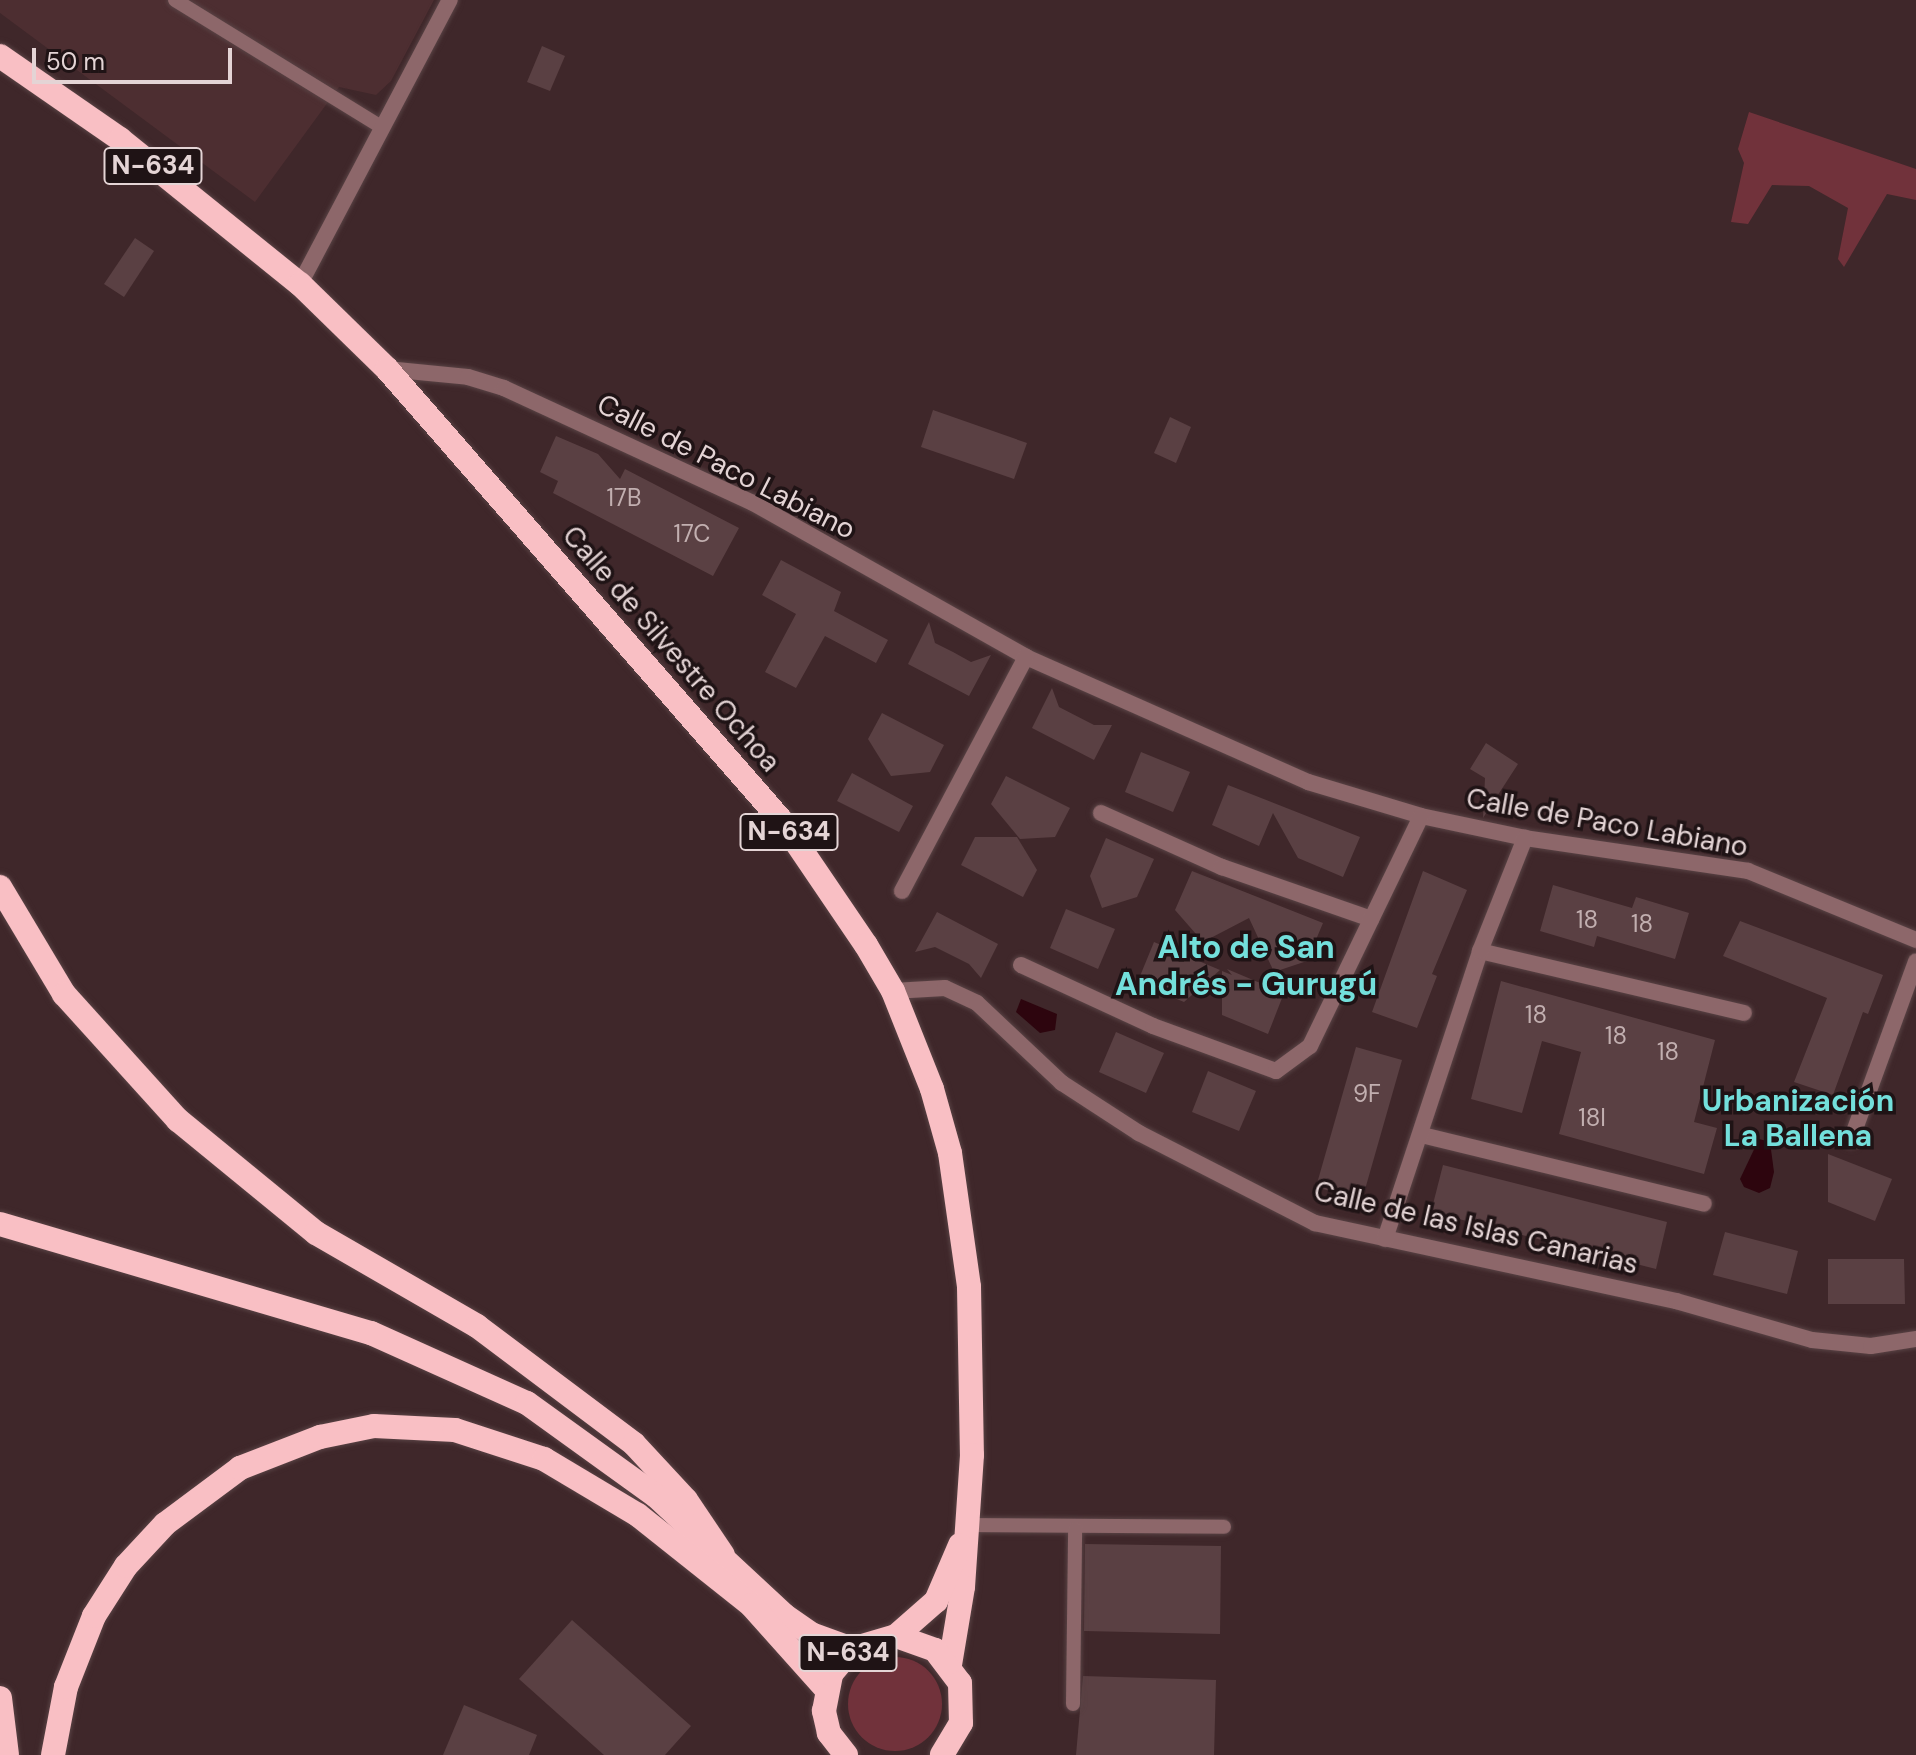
<!DOCTYPE html>
<meta charset="utf-8">
<style>
body{margin:0}
#map{position:relative;width:1916px;height:1755px;overflow:hidden;background:#3f272a;font-family:"DM Sans",sans-serif}
div>[style]{position:absolute}
.built>*{inset:0;background:#4d2e31}
.green>*{inset:0;background:#71323b}
.round{border-radius:50%}
.water>*{inset:0;background:#2d050e}
.building>*{inset:0;background:#5a4043}
.roads{filter:drop-shadow(0 0 2px #594345) drop-shadow(0 0 2px #594345)}
.lane>*{height:14px;margin:-7px;padding:0 7px;transform-origin:7px;border-radius:7px;background:#8d676a}
.street>*{height:16px;margin:-8px;padding:0 8px;transform-origin:8px;border-radius:8px;background:#8d676a}
.highway>*{height:24px;margin:-12px;padding:0 12px;transform-origin:12px;border-radius:12px;background:#f9bfc4}
span{translate:-50% -50%;white-space:nowrap;text-align:center;line-height:1.15;-webkit-text-stroke:7px #1f1315;paint-order:stroke}
.number-label{font-size:24px;color:#c2afb0}
.number-label span{-webkit-text-stroke-width:0}
.shield-label span{padding:2px 6px;background:#1f1315;border:2px solid;border-radius:6px;-webkit-text-stroke-width:0}
.shield-label{font-size:26px;color:#e4d4d5;font-weight:700}
.street-label{font-size:28px;color:#e4d4d5}
.neighbourhood-label{font-size:30px;color:#73dfdb;font-weight:700}
.quarter-label{font-size:32px;color:#73dfdb;font-weight:700}
.scale{position:absolute;left:32px;top:48px;width:200px;height:36px;box-sizing:border-box;border:4px solid #e4d4d5;border-top:0;padding-left:10px;font-size:24px;line-height:28px;white-space:nowrap;color:#e4d4d5;-webkit-text-stroke:6px #1f1315;paint-order:stroke}
</style>
<div id="map">
<div class="built">
<i style="clip-path:polygon(0 0,434px 0,391px 81px,376px 95px,339px 87px,255px 202px,0 13px)"></i>
</div>
<div class="green">
<i style="clip-path:polygon(1749px 112px,1916px 169px,1916px 200px,1887px 194px,1844px 267px,1838px 259px,1848px 208px,1809px 186px,1772px 185px,1748px 224px,1731px 222px,1744px 163px,1738px 149px)"></i>
<i class="round" style="left:848px;top:1657px;width:94px;height:94px"></i>
</div>
<div class="water">
<i style="clip-path:polygon(1021px 999px,1057px 1014px,1055px 1030px,1040px 1033px,1016px 1012px)"></i>
<i style="clip-path:polygon(1759px 1139px,1770px 1142px,1774px 1172px,1770px 1188px,1759px 1193px,1744px 1187px,1740px 1179px)"></i>
</div>
<div class="building">
<i style="clip-path:polygon(542px 46px,565px 56px,550px 91px,527px 82px)"></i>
<i style="clip-path:polygon(135px 238px,154px 251px,124px 297px,104px 284px)"></i>
<i style="clip-path:polygon(933px 410px,1027px 443px,1014px 479px,921px 447px)"></i>
<i style="clip-path:polygon(1170px 417px,1191px 427px,1176px 463px,1154px 453px)"></i>
<i style="clip-path:polygon(556px 436px,598px 454px,620px 479px,625px 469px,739px 528px,713px 576px,553px 493px,558px 481px,540px 472px)"></i>
<i style="clip-path:polygon(781px 560px,841px 592px,834px 611px,888px 640px,876px 663px,825px 636px,796px 688px,765px 672px,796px 614px,762px 595px)"></i>
<i style="clip-path:polygon(929px 622px,935px 643px,953px 652px,971px 662px,991px 655px,969px 696px,908px 664px)"></i>
<i style="clip-path:polygon(1052px 688px,1059px 707px,1094px 725px,1112px 725px,1094px 760px,1032px 728px)"></i>
<i style="clip-path:polygon(882px 713px,944px 745px,930px 772px,891px 776px,868px 739px)"></i>
<i style="clip-path:polygon(1486px 743px,1518px 764px,1483px 818px,1485px 778px,1470px 769px)"></i>
<i style="clip-path:polygon(1141px 752px,1190px 772px,1173px 812px,1125px 792px)"></i>
<i style="clip-path:polygon(852px 773px,913px 806px,899px 832px,837px 801px)"></i>
<i style="clip-path:polygon(1006px 776px,1070px 808px,1055px 837px,1020px 839px,991px 804px)"></i>
<i style="clip-path:polygon(1228px 785px,1360px 837px,1343px 877px,1298px 858px,1273px 813px,1259px 846px,1212px 825px)"></i>
<i style="clip-path:polygon(975px 837px,1017px 837px,1037px 870px,1023px 897px,961px 865px)"></i>
<i style="clip-path:polygon(1106px 838px,1154px 859px,1137px 897px,1102px 908px,1090px 876px)"></i>
<i style="clip-path:polygon(1192px 871px,1323px 923px,1307px 961px,1274px 972px,1249px 918px,1203px 942px,1175px 910px)"></i>
<i style="clip-path:polygon(1423px 871px,1467px 890px,1432px 974px,1437px 976px,1417px 1028px,1372px 1012px)"></i>
<i style="clip-path:polygon(1553px 885px,1632px 908px,1636px 897px,1689px 913px,1675px 959px,1597px 936px,1594px 947px,1540px 931px)"></i>
<i style="clip-path:polygon(1066px 909px,1115px 929px,1098px 969px,1050px 948px)"></i>
<i style="clip-path:polygon(937px 912px,998px 944px,981px 978px,969px 964px,935px 947px,915px 952px)"></i>
<i style="clip-path:polygon(1740px 921px,1883px 975px,1868px 1014px,1863px 1012px,1833px 1095px,1794px 1082px,1827px 998px,1723px 956px)"></i>
<i style="clip-path:polygon(1154px 942px,1220px 970px,1184px 1002px,1145px 986px,1138px 981px)"></i>
<i style="clip-path:polygon(1227px 969px,1284px 993px,1268px 1034px,1222px 1015px,1222px 971px,1232px 975px)"></i>
<i style="clip-path:polygon(1501px 981px,1715px 1040px,1694px 1122px,1717px 1128px,1704px 1174px,1559px 1134px,1581px 1052px,1542px 1041px,1522px 1113px,1471px 1099px)"></i>
<i style="clip-path:polygon(1116px 1032px,1164px 1053px,1146px 1093px,1099px 1072px)"></i>
<i style="clip-path:polygon(1356px 1047px,1402px 1060px,1362px 1200px,1316px 1187px)"></i>
<i style="clip-path:polygon(1208px 1071px,1256px 1091px,1239px 1131px,1192px 1112px)"></i>
<i style="clip-path:polygon(1828px 1154px,1892px 1179px,1875px 1221px,1828px 1202px)"></i>
<i style="clip-path:polygon(1443px 1165px,1667px 1222px,1656px 1269px,1431px 1212px)"></i>
<i style="clip-path:polygon(1725px 1232px,1798px 1251px,1787px 1294px,1713px 1275px)"></i>
<i style="clip-path:polygon(1828px 1259px,1904px 1259px,1905px 1304px,1828px 1304px)"></i>
<i style="clip-path:polygon(1085px 1544px,1221px 1546px,1220px 1634px,1084px 1631px)"></i>
<i style="clip-path:polygon(572px 1620px,691px 1726px,665px 1755px,604px 1755px,519px 1679px)"></i>
<i style="clip-path:polygon(1083px 1676px,1216px 1680px,1214px 1755px,1076px 1755px)"></i>
<i style="clip-path:polygon(464px 1705px,537px 1735px,529px 1755px,443px 1755px)"></i>
</div>
<div class="roads">
<div class="lane">
<i style="left:175px;top:0;width:244px;rotate:31.6deg"></i>
<i style="left:968px;top:1525px;width:256px;rotate:0.4deg"></i>
<i style="left:1073px;top:1704px;width:175px;rotate:-89.3deg"></i>
</div>
<div class="street">
<i style="left:300px;top:284px;width:321px;rotate:-62.2deg"></i>
<i style="left:387px;top:369px;width:81px;rotate:5.6deg"></i>
<i style="left:468px;top:377px;width:38px;rotate:17deg"></i>
<i style="left:504px;top:388px;width:274px;rotate:24.8deg"></i>
<i style="left:753px;top:503px;width:313px;rotate:29.4deg"></i>
<i style="left:1026px;top:657px;width:308px;rotate:23.9deg"></i>
<i style="left:1308px;top:782px;width:118px;rotate:16.7deg"></i>
<i style="left:1421px;top:816px;width:106px;rotate:11.9deg"></i>
<i style="left:1525px;top:838px;width:225px;rotate:8.4deg"></i>
<i style="left:1748px;top:871px;width:182px;rotate:22.3deg"></i>
<i style="left:1101px;top:813px;width:133px;rotate:24.1deg"></i>
<i style="left:1222px;top:867px;width:158px;rotate:19.2deg"></i>
<i style="left:902px;top:891px;width:265px;rotate:-62.1deg"></i>
<i style="left:1480px;top:951px;width:271px;rotate:13.2deg"></i>
<i style="left:1021px;top:965px;width:145px;rotate:24.8deg"></i>
<i style="left:1153px;top:1026px;width:131px;rotate:20.1deg"></i>
<i style="left:1276px;top:1071px;width:42px;rotate:-36.3deg"></i>
<i style="left:1310px;top:1046px;width:255px;rotate:-64.2deg"></i>
<i style="left:893px;top:991px;width:52px;rotate:-3.3deg"></i>
<i style="left:945px;top:988px;width:35px;rotate:25deg"></i>
<i style="left:977px;top:1003px;width:117px;rotate:43.3deg"></i>
<i style="left:1062px;top:1083px;width:92px;rotate:33deg"></i>
<i style="left:1139px;top:1133px;width:198px;rotate:27.1deg"></i>
<i style="left:1315px;top:1223px;width:369px;rotate:12.2deg"></i>
<i style="left:1676px;top:1301px;width:141px;rotate:16deg"></i>
<i style="left:1812px;top:1340px;width:59px;rotate:5.8deg"></i>
<i style="left:1871px;top:1346px;width:46px;rotate:-8.8deg"></i>
<i style="left:1422px;top:1135px;width:290px;rotate:13.7deg"></i>
<i style="left:1851px;top:1140px;width:190px;rotate:-70deg"></i>
<i style="left:1385px;top:1239px;width:303px;rotate:-71.7deg"></i>
<i style="left:1480px;top:951px;width:122px;rotate:-68.3deg"></i>
</div>
<div class="highway">
<i style="left:0;top:56px;width:146px;rotate:34.7deg"></i>
<i style="left:120px;top:139px;width:231px;rotate:38.9deg"></i>
<i style="left:300px;top:284px;width:122px;rotate:44.3deg"></i>
<i style="left:387px;top:369px;width:599px;rotate:48.86deg"></i>
<i style="left:781px;top:820px;width:151px;rotate:55.8deg"></i>
<i style="left:866px;top:945px;width:53px;rotate:59.6deg"></i>
<i style="left:893px;top:991px;width:105px;rotate:68.3deg"></i>
<i style="left:932px;top:1089px;width:66px;rotate:74.3deg"></i>
<i style="left:950px;top:1153px;width:135px;rotate:81.9deg"></i>
<i style="left:969px;top:1287px;width:168px;rotate:89deg"></i>
<i style="left:972px;top:1455px;width:132px;rotate:93.9deg"></i>
<i style="left:963px;top:1587px;width:79px;rotate:99.5deg"></i>
<i style="left:0;top:887px;width:125px;rotate:59.1deg"></i>
<i style="left:64px;top:994px;width:170px;rotate:47.9deg"></i>
<i style="left:178px;top:1120px;width:178px;rotate:39.3deg"></i>
<i style="left:316px;top:1233px;width:186px;rotate:30deg"></i>
<i style="left:477px;top:1326px;width:196px;rotate:36.9deg"></i>
<i style="left:634px;top:1444px;width:76px;rotate:47.1deg"></i>
<i style="left:686px;top:1500px;width:66px;rotate:56.1deg"></i>
<i style="left:0;top:1224px;width:387px;rotate:16.4deg"></i>
<i style="left:371px;top:1333px;width:171px;rotate:24.2deg"></i>
<i style="left:527px;top:1403px;width:159px;rotate:35.8deg"></i>
<i style="left:656px;top:1496px;width:175px;rotate:42.9deg"></i>
<i style="left:784px;top:1615px;width:33px;rotate:35deg"></i>
<i style="left:811px;top:1634px;width:44px;rotate:20.1deg"></i>
<i style="left:896px;top:1636px;width:53px;rotate:-41.2deg"></i>
<i style="left:936px;top:1601px;width:61px;rotate:-66.8deg"></i>
<i style="left:0;top:1698px;width:57px;rotate:83deg"></i>
<i style="left:53px;top:1755px;width:69px;rotate:-79.2deg"></i>
<i style="left:66px;top:1687px;width:76px;rotate:-68.5deg"></i>
<i style="left:94px;top:1616px;width:59px;rotate:-57.4deg"></i>
<i style="left:126px;top:1566px;width:57px;rotate:-47.1deg"></i>
<i style="left:165px;top:1524px;width:94px;rotate:-36.7deg"></i>
<i style="left:240px;top:1468px;width:86px;rotate:-21.2deg"></i>
<i style="left:320px;top:1437px;width:55px;rotate:-11.5deg"></i>
<i style="left:374px;top:1426px;width:81px;rotate:2.8deg"></i>
<i style="left:455px;top:1430px;width:94px;rotate:18deg"></i>
<i style="left:544px;top:1459px;width:109px;rotate:30.8deg"></i>
<i style="left:638px;top:1515px;width:144px;rotate:38.5deg"></i>
<i style="left:751px;top:1605px;width:113px;rotate:48.2deg"></i>
<i style="left:846px;top:1755px;width:28px;rotate:-128deg"></i>
<i style="left:829px;top:1733px;width:23px;rotate:-103deg"></i>
<i style="left:824px;top:1711px;width:38px;rotate:-79deg"></i>
<i style="left:831px;top:1674px;width:33px;rotate:-50deg"></i>
<i style="left:852px;top:1649px;width:46px;rotate:-16.5deg"></i>
<i style="left:896px;top:1636px;width:41px;rotate:19.7deg"></i>
<i style="left:935px;top:1650px;width:41px;rotate:52.9deg"></i>
<i style="left:960px;top:1683px;width:40px;rotate:88.6deg"></i>
<i style="left:961px;top:1723px;width:37px;rotate:121deg"></i>
</div>
</div>
<div class="number-label">
<span style="left:624px;top:498px">17B</span>
<span style="left:692px;top:534px">17C</span>
<span style="left:1587px;top:920px">18</span>
<span style="left:1642px;top:924px">18</span>
<span style="left:1536px;top:1015px">18</span>
<span style="left:1616px;top:1036px">18</span>
<span style="left:1668px;top:1052px">18</span>
<span style="left:1367px;top:1094px">9F</span>
<span style="left:1592px;top:1118px">18I</span>
</div>
<div class="shield-label">
<span style="left:153px;top:166px">N-634</span>
<span style="left:789px;top:832px">N-634</span>
<span style="left:848px;top:1653px">N-634</span>
</div>
<div class="street-label">
<span style="left:726px;top:467px;rotate:27deg">Calle de Paco Labiano</span>
<span style="left:671px;top:649px;rotate:49deg">Calle de Silvestre Ochoa</span>
<span style="left:1607px;top:823px;rotate:10deg">Calle de Paco Labiano</span>
<span style="left:1476px;top:1228px;rotate:13deg">Calle de las Islas Canarias</span>
</div>
<div class="neighbourhood-label">
<span style="left:1798px;top:1118px">Urbanización<br>La Ballena</span>
</div>
<div class="quarter-label">
<span style="left:1246px;top:966px">Alto de San<br>Andrés - Gurugú</span>
</div>
<div class="scale">50 m</div>
</div>
